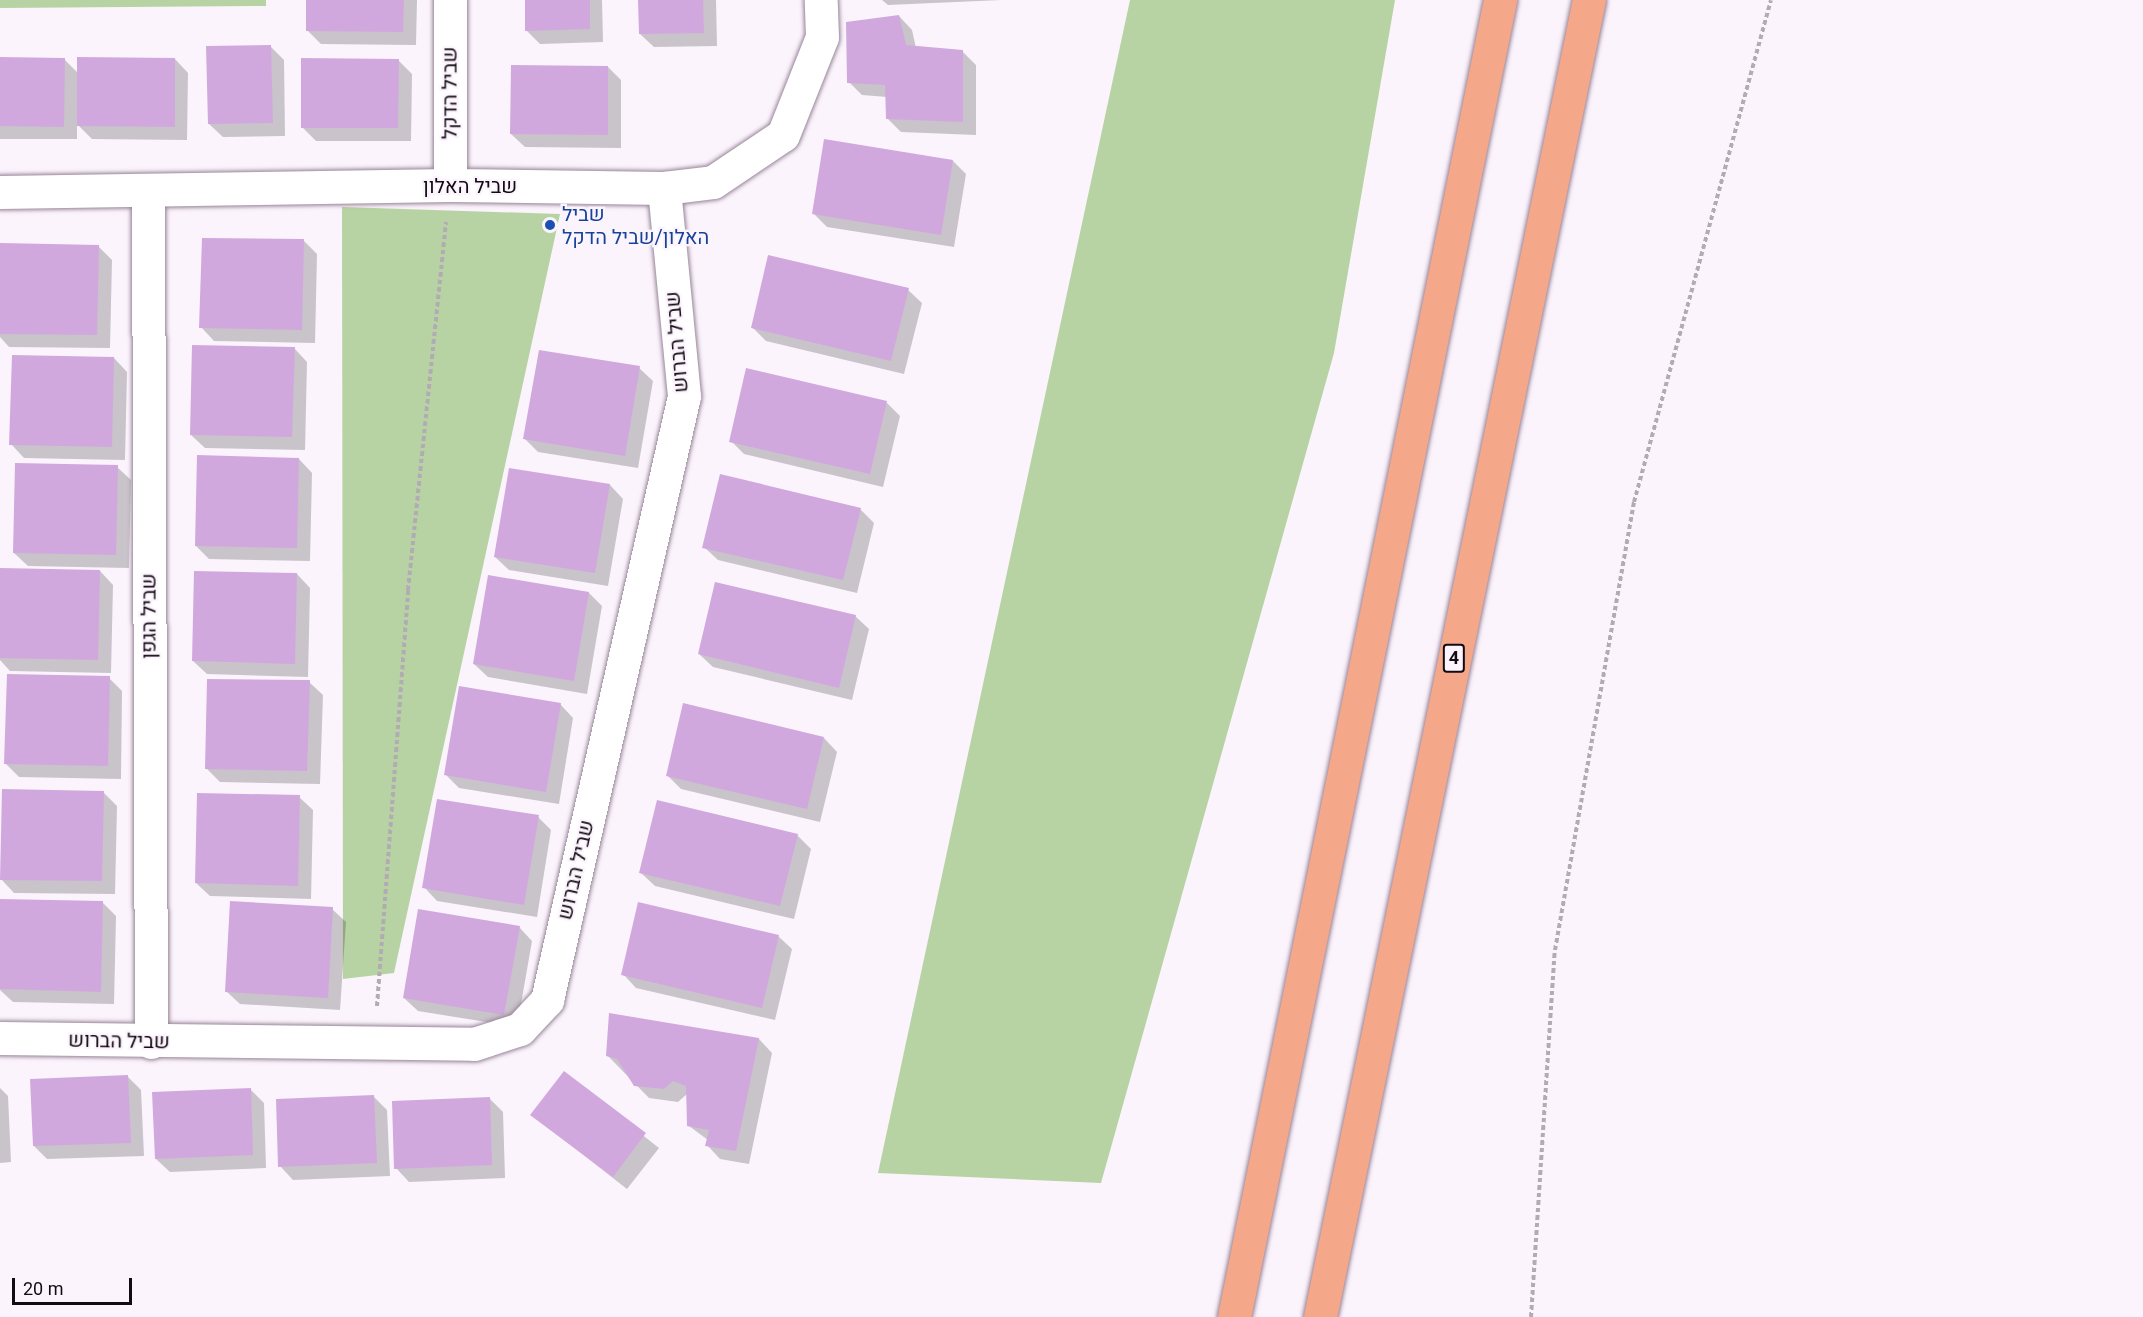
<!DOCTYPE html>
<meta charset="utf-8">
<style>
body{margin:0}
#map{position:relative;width:2143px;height:1317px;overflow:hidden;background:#fcf4fd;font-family:Roboto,Heebo,sans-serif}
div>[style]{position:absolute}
.green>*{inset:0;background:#b8d3a3}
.shadow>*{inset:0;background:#0003}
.building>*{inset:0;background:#d1a8de}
.path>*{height:4px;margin-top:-2px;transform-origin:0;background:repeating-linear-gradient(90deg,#b2abb3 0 4.5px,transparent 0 7.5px)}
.roads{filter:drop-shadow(0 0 2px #978599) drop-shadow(0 0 2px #978599)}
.street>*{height:33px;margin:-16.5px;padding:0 16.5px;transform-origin:16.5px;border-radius:16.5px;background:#fff}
.highway>*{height:33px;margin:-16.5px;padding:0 16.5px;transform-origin:16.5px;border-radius:16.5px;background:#f5a78a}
.dots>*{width:16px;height:16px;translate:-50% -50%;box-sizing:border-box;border:3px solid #fcf4fd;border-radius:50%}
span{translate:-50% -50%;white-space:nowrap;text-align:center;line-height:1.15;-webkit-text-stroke:4.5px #fcf4fd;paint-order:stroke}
.shield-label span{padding:2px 4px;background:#fcf4fd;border:2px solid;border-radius:4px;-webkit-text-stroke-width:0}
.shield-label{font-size:18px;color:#120b12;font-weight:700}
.street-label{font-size:20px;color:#120b12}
.transit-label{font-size:20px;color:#164399}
.left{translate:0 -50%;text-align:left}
.scale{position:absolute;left:12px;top:1278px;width:120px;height:27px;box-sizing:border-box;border:3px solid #120b12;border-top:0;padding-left:8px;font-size:18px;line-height:21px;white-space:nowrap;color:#120b12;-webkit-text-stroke:4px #fcf4fd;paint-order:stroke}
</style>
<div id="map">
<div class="green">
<i style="clip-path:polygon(0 0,266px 0,266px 6px,0 8px)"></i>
<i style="clip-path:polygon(1130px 0,1395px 0,1334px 353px,1101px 1183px,878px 1173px)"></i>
<i style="clip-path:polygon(342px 207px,560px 214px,394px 973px,343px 979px)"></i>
</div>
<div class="shadow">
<i style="clip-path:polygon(308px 0,417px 0,416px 45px,321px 44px,308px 31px)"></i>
<i style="clip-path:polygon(526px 0,602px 0,603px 42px,540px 44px,527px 31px)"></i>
<i style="clip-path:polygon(640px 0,716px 0,717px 46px,654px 47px,640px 34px)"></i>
<i style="clip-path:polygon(882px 0,1001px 0,888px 5px)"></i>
<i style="clip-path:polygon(899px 16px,912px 30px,916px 48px,962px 51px,976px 65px,976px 135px,901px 132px,888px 119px,887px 97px,862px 95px,849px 82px)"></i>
<i style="clip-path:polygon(270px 46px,284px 60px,285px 136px,223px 137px,209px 124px)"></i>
<i style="clip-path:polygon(0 58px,64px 59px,79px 74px,175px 59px,188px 73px,187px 140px,92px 139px,77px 124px,77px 139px,0 139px)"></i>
<i style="clip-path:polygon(399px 61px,412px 74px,411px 141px,316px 141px,302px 127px)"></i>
<i style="clip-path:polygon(608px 67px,621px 80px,621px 148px,525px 147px,511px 134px)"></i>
<i style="clip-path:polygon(953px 161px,966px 174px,954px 247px,827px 227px,813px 213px)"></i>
<i style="clip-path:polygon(304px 241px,317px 254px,315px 343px,214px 341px,201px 327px)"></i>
<i style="clip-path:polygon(0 244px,99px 247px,112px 260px,110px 348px,9px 347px,0 337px)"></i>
<i style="clip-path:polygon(908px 290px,922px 303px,904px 374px,766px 341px,752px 327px)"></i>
<i style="clip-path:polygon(294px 348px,307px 362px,305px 450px,205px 448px,191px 435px)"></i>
<i style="clip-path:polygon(114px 358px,127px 372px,125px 460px,24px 458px,11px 444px)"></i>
<i style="clip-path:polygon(639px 368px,653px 381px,638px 468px,538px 452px,525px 439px)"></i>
<i style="clip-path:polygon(887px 403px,900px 416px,883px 487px,744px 454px,731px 441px)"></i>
<i style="clip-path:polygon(299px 459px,312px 473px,310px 561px,209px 559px,196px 546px)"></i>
<i style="clip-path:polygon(117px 467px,131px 480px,129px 568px,28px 566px,14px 553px)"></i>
<i style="clip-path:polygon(610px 485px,623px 499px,608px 586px,509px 570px,495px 557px)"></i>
<i style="clip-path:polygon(860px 509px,874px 523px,857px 593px,718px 560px,704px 547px)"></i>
<i style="clip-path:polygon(0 569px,100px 571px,113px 585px,111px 673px,10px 671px,0 660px)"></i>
<i style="clip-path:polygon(297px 574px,310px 588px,308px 677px,207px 674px,193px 661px)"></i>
<i style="clip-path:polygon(589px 593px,602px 606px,587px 694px,488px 677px,474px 664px)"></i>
<i style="clip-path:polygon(855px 616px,869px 629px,852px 700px,713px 667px,699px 654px)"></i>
<i style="clip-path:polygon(109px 678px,122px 691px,121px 779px,19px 777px,6px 764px)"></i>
<i style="clip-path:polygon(309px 682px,323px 695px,320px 784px,220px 782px,206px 768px)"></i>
<i style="clip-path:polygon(560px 704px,573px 718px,559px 804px,459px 788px,446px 775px)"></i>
<i style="clip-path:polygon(824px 738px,837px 752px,820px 822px,681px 789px,668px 776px)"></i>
<i style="clip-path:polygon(104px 793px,117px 806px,115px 894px,14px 893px,1px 879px)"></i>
<i style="clip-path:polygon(299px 797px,313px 810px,311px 899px,210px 896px,196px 883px)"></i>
<i style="clip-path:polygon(538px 817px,551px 830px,537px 917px,437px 901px,424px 887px)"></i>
<i style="clip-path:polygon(797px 835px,811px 849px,794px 919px,655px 886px,641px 873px)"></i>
<i style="clip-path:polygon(102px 902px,116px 916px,114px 1004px,13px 1002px,0 990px,0 952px)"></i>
<i style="clip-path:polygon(332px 909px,346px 922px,340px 1010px,240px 1004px,226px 991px)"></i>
<i style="clip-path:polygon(519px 927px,532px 941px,517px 1027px,418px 1011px,404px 998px)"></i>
<i style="clip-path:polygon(778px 936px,792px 949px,775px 1020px,636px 988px,623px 974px)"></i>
<i style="clip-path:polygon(759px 1039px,772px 1053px,749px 1164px,720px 1159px,707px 1145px,708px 1140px,689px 1126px,687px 1094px,678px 1102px,649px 1098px,607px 1055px)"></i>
<i style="clip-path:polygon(564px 1073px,659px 1148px,627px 1189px,532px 1115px)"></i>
<i style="clip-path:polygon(127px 1076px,141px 1090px,144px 1156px,47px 1159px,34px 1146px)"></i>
<i style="clip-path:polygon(0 1088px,8px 1096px,11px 1162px,0 1163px)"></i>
<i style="clip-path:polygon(250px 1089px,264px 1103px,266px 1168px,170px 1172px,156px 1159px)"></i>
<i style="clip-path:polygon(374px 1097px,387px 1110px,390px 1176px,293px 1180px,280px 1166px)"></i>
<i style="clip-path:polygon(490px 1099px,503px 1112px,505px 1178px,409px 1182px,396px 1168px)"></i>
</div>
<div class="building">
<i style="clip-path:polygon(306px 0,404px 0,403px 32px,306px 31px)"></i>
<i style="clip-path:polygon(525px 0,590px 0,590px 29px,525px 31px)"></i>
<i style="clip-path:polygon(638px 0,703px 0,704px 33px,639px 34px)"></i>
<i style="clip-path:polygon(899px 15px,906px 45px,963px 50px,963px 122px,886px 119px,885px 85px,847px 83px,846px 22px)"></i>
<i style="clip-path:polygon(271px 45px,273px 123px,208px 124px,206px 46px)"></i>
<i style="clip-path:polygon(0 57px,65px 58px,64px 127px,0 126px)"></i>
<i style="clip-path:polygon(77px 57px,175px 58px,175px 127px,77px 126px)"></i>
<i style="clip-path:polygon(301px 58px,399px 59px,398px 128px,301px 128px)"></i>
<i style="clip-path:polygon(511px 65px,608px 66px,608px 135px,510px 134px)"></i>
<i style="clip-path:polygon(824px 139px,953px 160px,941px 235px,812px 214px)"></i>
<i style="clip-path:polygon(202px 238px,304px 239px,302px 330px,199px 328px)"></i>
<i style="clip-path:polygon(0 243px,99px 245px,97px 335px,0 334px)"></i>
<i style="clip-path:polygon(768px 255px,909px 288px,891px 361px,751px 328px)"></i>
<i style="clip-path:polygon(192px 345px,295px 347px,292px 437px,190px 435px)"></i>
<i style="clip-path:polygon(539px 350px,640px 366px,625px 456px,523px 439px)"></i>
<i style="clip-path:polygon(12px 355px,114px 357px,112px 447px,9px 445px)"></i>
<i style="clip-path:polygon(746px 368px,887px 401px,870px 474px,729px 442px)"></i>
<i style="clip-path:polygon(197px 455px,299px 458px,297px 548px,195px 546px)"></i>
<i style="clip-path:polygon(15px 463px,118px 465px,116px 555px,13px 553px)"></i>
<i style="clip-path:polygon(509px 468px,610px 484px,595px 573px,494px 557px)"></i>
<i style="clip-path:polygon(720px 474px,861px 508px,843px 580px,702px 548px)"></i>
<i style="clip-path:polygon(0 568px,100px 570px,98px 660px,0 658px)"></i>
<i style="clip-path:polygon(194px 571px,297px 573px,295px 664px,192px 661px)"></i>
<i style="clip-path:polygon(488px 575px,589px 592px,574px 681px,473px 664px)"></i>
<i style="clip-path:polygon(715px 582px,856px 615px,839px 688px,698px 654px)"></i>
<i style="clip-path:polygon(7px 674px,110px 676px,108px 766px,4px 764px)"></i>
<i style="clip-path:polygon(207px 679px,310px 680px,307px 771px,205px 769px)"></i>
<i style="clip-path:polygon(459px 686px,561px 703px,546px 792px,444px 775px)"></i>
<i style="clip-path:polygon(683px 703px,824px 737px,807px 809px,666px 776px)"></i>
<i style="clip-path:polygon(2px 789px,104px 791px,102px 881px,0 880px)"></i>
<i style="clip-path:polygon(197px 793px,300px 795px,298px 886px,195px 883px)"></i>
<i style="clip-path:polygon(437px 799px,539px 815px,524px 905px,422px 888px)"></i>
<i style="clip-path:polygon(657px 800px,798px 834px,780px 906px,639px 873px)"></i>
<i style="clip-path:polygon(0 899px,103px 901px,101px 992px,0 989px)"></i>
<i style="clip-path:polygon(230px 901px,333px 907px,328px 998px,225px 992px)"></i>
<i style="clip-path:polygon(638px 902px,779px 935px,762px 1008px,621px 975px)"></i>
<i style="clip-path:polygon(418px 909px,520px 926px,504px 1015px,403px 998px)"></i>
<i style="clip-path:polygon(609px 1013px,759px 1038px,736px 1151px,705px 1146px,709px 1130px,687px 1126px,686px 1086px,673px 1081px,664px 1089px,634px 1086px,617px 1059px,606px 1056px)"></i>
<i style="clip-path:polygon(564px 1071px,646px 1133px,613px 1177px,530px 1115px)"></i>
<i style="clip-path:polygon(128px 1075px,131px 1143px,33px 1146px,30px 1079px)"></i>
<i style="clip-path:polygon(251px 1088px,253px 1155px,155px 1159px,152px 1092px)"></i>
<i style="clip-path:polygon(374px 1095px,377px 1163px,278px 1167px,276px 1099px)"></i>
<i style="clip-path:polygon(490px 1097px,492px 1165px,394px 1169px,392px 1101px)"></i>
</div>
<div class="path">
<i style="left:377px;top:1006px;width:417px;rotate:-85.7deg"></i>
<i style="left:408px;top:590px;width:370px;rotate:-84.1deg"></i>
<i style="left:1531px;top:1317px;width:368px;rotate:-86.3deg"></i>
<i style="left:1555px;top:950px;width:455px;rotate:-80deg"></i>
<i style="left:1634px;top:502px;width:520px;rotate:-74.74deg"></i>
</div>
<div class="roads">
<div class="street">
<i style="left:450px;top:0;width:185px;rotate:90deg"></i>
<i style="left:148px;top:190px;width:852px;rotate:89.8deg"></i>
<i style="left:0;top:192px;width:450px;rotate:-0.9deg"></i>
<i style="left:450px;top:185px;width:214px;rotate:0.8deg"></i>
<i style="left:664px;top:188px;width:49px;rotate:-7deg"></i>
<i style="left:713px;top:182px;width:84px;rotate:-33.9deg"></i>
<i style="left:783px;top:135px;width:105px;rotate:-68.3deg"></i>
<i style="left:822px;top:37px;width:37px;rotate:-92deg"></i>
<i style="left:0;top:1038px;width:474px;rotate:0.7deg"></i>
<i style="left:474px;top:1044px;width:48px;rotate:-18.1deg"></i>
<i style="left:520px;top:1029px;width:40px;rotate:-47deg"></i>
<i style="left:547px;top:1000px;width:619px;rotate:-77.22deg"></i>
<i style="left:684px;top:396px;width:209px;rotate:-95.5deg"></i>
</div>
<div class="highway">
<i style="left:1234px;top:1317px;width:1344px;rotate:-78.58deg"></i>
<i style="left:1320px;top:1317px;width:1344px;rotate:-78.46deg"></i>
</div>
</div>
<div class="dots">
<i style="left:550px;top:225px;background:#1a4fb4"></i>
</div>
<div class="shield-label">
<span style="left:1454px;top:658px">4</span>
</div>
<div class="street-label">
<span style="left:450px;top:93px;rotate:-90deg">שביל הדקל</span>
<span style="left:470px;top:186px">שביל האלון</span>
<span style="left:677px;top:342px;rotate:-95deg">שביל הברוש</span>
<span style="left:149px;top:616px;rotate:-90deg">שביל הגפן</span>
<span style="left:576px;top:870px;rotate:-77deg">שביל הברוש</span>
<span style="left:119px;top:1041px;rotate:1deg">שביל הברוש</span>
</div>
<div class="transit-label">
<span class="left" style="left:562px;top:226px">שביל<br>האלון/שביל הדקל</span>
</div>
<div class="scale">20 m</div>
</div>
